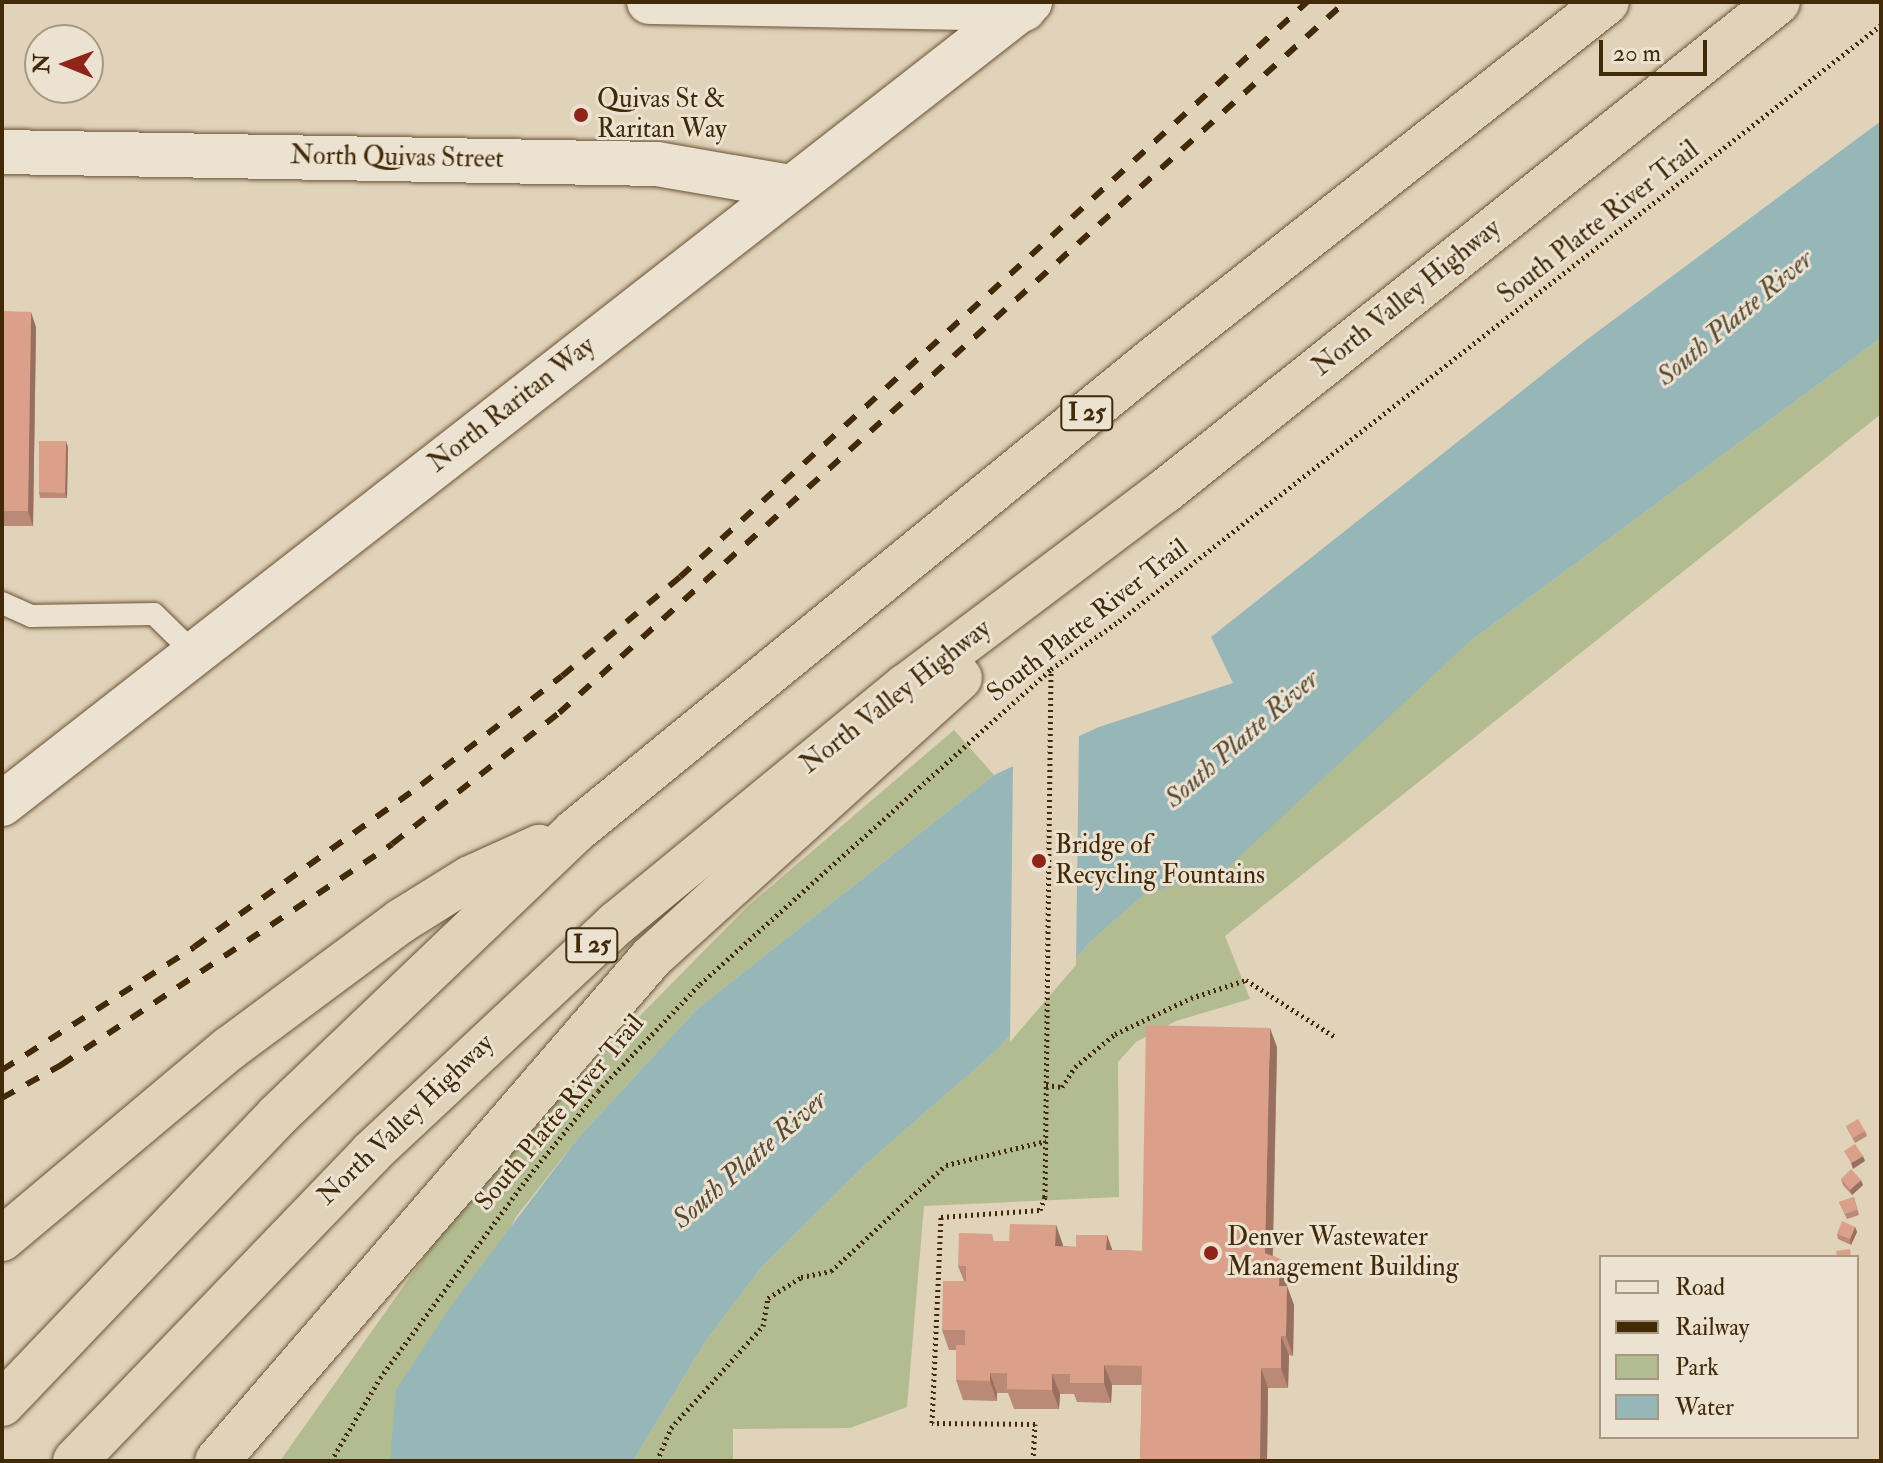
<!DOCTYPE html>
<style>
body{margin:0}
#map{position:relative;width:1883px;height:1463px;overflow:hidden;background:#e1d2ba;font-family:"IM FELL Double Pica",serif}
div>[style]{position:absolute}
.green>*{inset:0;background:#b2bc90}
.water>*{inset:0;background:#97b6b8}
.pier>*{inset:0;background:#e1d2ba}
.path>*{height:5px;margin-top:-2.5px;transform-origin:0;background:repeating-linear-gradient(90deg,#422a09 0 2px,transparent 0 6px)}
.roads{filter:drop-shadow(0 0 2px #6a5435) drop-shadow(0 0 2px #6a5435)}
.lane>*{height:22px;margin:-11px;padding:0 11px;transform-origin:11px;border-radius:11px;background:#ece2d2}
.secondary>*{height:44px;margin:-22px;padding:0 22px;transform-origin:22px;border-radius:22px;background:#ece2d2}
.highway>*{height:44px;margin:-22px;padding:0 22px;transform-origin:22px;border-radius:22px;background:#e1d2ba}
.rail>*{height:6px;margin-top:-3px;transform-origin:0;background:repeating-linear-gradient(90deg,#422a09 0 14px,transparent 0 28px)}
.wall>*{inset:0;background:#bb8a76}
.shaded-wall>*{inset:0;background:#997060}
.building>*{inset:0;background:#daa089}
.dots>*{width:22px;height:22px;translate:-50% -50%;box-sizing:border-box;border:4px solid #ece2d2;border-radius:50%}
span{translate:-50% -50%;white-space:nowrap;text-align:center;line-height:1.15;-webkit-text-stroke:6px #ece2d2;paint-order:stroke}
.shield-label span{padding:2px 6px;background:#ece2d2;border:2px solid;border-radius:6px;-webkit-text-stroke-width:0}
.shield-label{font-size:24px;color:#422a09;font-weight:700}
.poi-label{font-size:26px;color:#422a09}
.left{translate:0 -50%;text-align:left}
.street-label{font-size:26px;color:#422a09}
.water-label{font-size:28px;color:#574d35;font-style:italic}
.frame{position:absolute;inset:0;border:4px solid #422a09;pointer-events:none}
.legend{position:absolute;left:1599px;top:1255px;width:260px;height:184px;box-sizing:border-box;background:#ece2d2;border:2px solid #a89882;margin:0;padding:10px 14px;list-style:none;font-size:24px;color:#422a09}
.legend li{display:flex;align-items:center;gap:16px;height:40px}
.legend b{width:40px;border:2px solid #a89882}
.north{position:absolute;left:24px;top:24px;width:80px;height:80px;box-sizing:border-box;background:#ece2d2;border:2px solid #a89882;border-radius:50%;rotate:271deg;font-size:22px;font-weight:700;line-height:32px;text-align:center;color:#422a09}
.north::after{content:'';display:block;margin:auto;width:28px;height:36px;background:#8f2418;clip-path:polygon(50% 0,100% 100%,50% 72%,0 100%)}
.scale{position:absolute;left:1599px;top:40px;width:108px;height:36px;box-sizing:border-box;border:4px solid #422a09;border-top:0;padding-left:10px;font-size:24px;line-height:28px;white-space:nowrap;color:#422a09;-webkit-text-stroke:6px #ece2d2;paint-order:stroke}
</style>
<div id="map">
<div class="green">
<i style="clip-path:polygon(1881px 338px,1881px 414px,1225px 936px,1250px 999px,1176px 1021px,1136px 1042px,1118px 1062px,1119px 1197px,924px 1206px,907px 1407px,850px 1428px,733px 1429px,733px 1461px,633px 1461px,707px 1339px,761px 1268px,865px 1165px,998px 1049px,1091px 941px,1145px 894px,1178px 884px,1375px 726px,1469px 642px)"></i>
<i style="clip-path:polygon(954px 730px,994px 775px,697px 1009px,578px 1138px,516px 1217px,390px 1461px,280px 1461px,444px 1229px,551px 1106px,748px 906px)"></i>
</div>
<div class="water">
<i style="clip-path:polygon(1881px 121px,1881px 338px,1469px 642px,1224px 871px,1145px 894px,1091px 941px,998px 1049px,865px 1165px,761px 1268px,707px 1339px,633px 1461px,390px 1461px,396px 1390px,448px 1310px,578px 1138px,697px 1009px,994px 775px,1099px 727px,1233px 683px,1211px 637px,1585px 341px)"></i>
</div>
<div class="pier">
<i style="clip-path:polygon(1079px 732px,1076px 965px,1010px 1042px,1013px 762px)"></i>
</div>
<div class="path">
<i style="left:1046px;top:1085px;width:16px;rotate:7deg"></i>
<i style="left:1062px;top:1087px;width:24px;rotate:-57deg"></i>
<i style="left:1075px;top:1067px;width:52px;rotate:-39.5deg"></i>
<i style="left:1115px;top:1034px;width:84px;rotate:-25.3deg"></i>
<i style="left:1191px;top:998px;width:58px;rotate:-18.1deg"></i>
<i style="left:1246px;top:980px;width:106px;rotate:32.6deg"></i>
<i style="left:331px;top:1461px;width:96px;rotate:-59.4deg"></i>
<i style="left:380px;top:1378px;width:251px;rotate:-53.6deg"></i>
<i style="left:529px;top:1176px;width:109px;rotate:-50.9deg"></i>
<i style="left:598px;top:1091px;width:148px;rotate:-46.4deg"></i>
<i style="left:700px;top:984px;width:472px;rotate:-41.9deg"></i>
<i style="left:1051px;top:669px;width:83px;rotate:-35.2deg"></i>
<i style="left:1119px;top:621px;width:967px;rotate:-38.03deg"></i>
<i style="left:657px;top:1461px;width:36px;rotate:-67deg"></i>
<i style="left:671px;top:1428px;width:137px;rotate:-48deg"></i>
<i style="left:763px;top:1326px;width:28px;rotate:-80deg"></i>
<i style="left:768px;top:1298px;width:39px;rotate:-32deg"></i>
<i style="left:801px;top:1277px;width:31px;rotate:-11deg"></i>
<i style="left:831px;top:1271px;width:156px;rotate:-42.7deg"></i>
<i style="left:946px;top:1165px;width:103px;rotate:-13.5deg"></i>
<i style="left:1033px;top:1461px;width:37px;rotate:-87deg"></i>
<i style="left:1035px;top:1424px;width:103px;rotate:-179.4deg"></i>
<i style="left:932px;top:1423px;width:206px;rotate:-87.5deg"></i>
<i style="left:941px;top:1217px;width:99px;rotate:-4deg"></i>
<i style="left:1040px;top:1210px;width:14px;rotate:-69deg"></i>
<i style="left:1045px;top:1197px;width:528px;rotate:-89.35deg"></i>
</div>
<div class="roads">
<div class="lane">
<i style="left:2px;top:603px;width:32px;rotate:24deg"></i>
<i style="left:31px;top:616px;width:123px;rotate:-0.9deg"></i>
<i style="left:154px;top:614px;width:57px;rotate:44.3deg"></i>
</div>
<div class="secondary">
<i style="left:649px;top:2px;width:375px;rotate:1.1deg"></i>
<i style="left:2px;top:152px;width:655px;rotate:1.05deg"></i>
<i style="left:657px;top:164px;width:135px;rotate:9.8deg"></i>
<i style="left:2px;top:804px;width:1304px;rotate:-37.96deg"></i>
</div>
<div class="highway">
<i style="left:2px;top:1239px;width:297px;rotate:-40deg"></i>
<i style="left:230px;top:1048px;width:213px;rotate:-36.6deg"></i>
<i style="left:401px;top:921px;width:81px;rotate:-31.9deg"></i>
<i style="left:470px;top:878px;width:76px;rotate:-24.2deg"></i>
<i style="left:2px;top:1404px;width:398px;rotate:-46.3deg"></i>
<i style="left:277px;top:1116px;width:411px;rotate:-43.7deg"></i>
<i style="left:574px;top:832px;width:750px;rotate:-39.21deg"></i>
<i style="left:1155px;top:358px;width:575px;rotate:-38.22deg"></i>
<i style="left:75px;top:1461px;width:427px;rotate:-46.1deg"></i>
<i style="left:371px;top:1153px;width:337px;rotate:-43.1deg"></i>
<i style="left:617px;top:923px;width:374px;rotate:-39.4deg"></i>
<i style="left:906px;top:686px;width:324px;rotate:-37deg"></i>
<i style="left:1165px;top:491px;width:784px;rotate:-38.58deg"></i>
<i style="left:217px;top:1461px;width:664px;rotate:-49.21deg"></i>
<i style="left:651px;top:958px;width:417px;rotate:-42.2deg"></i>
</div>
</div>
<div class="rail">
<i style="left:2px;top:1070px;width:228px;rotate:-32.6deg"></i>
<i style="left:194px;top:947px;width:279px;rotate:-35.5deg"></i>
<i style="left:421px;top:785px;width:178px;rotate:-37.7deg"></i>
<i style="left:562px;top:676px;width:154px;rotate:-40deg"></i>
<i style="left:680px;top:577px;width:851px;rotate:-42.52deg"></i>
<i style="left:2px;top:1098px;width:68px;rotate:-29.2deg"></i>
<i style="left:61px;top:1065px;width:398px;rotate:-33.7deg"></i>
<i style="left:392px;top:844px;width:212px;rotate:-38.1deg"></i>
<i style="left:559px;top:713px;width:1060px;rotate:-42.13deg"></i>
</div>
<div class="wall">
<i style="clip-path:polygon(2px 311px,36px 327px,33px 526px,2px 526px)"></i>
<i style="clip-path:polygon(68px 447px,67px 498px,40px 498px,39px 492px)"></i>
<i style="clip-path:polygon(1277px 1047px,1273px 1256px,1280px 1259px,1287px 1279px,1287px 1286px,1294px 1305px,1293px 1356px,1289px 1355px,1288px 1388px,1268px 1388px,1267px 1461px,1140px 1461px,1142px 1385px,1112px 1385px,1111px 1403px,1077px 1402px,1074px 1394px,1060px 1394px,1059px 1409px,1014px 1409px,1008px 1393px,997px 1393px,997px 1401px,963px 1400px,956px 1380px,956px 1350px,949px 1350px,942px 1330px,964px 1281px,958px 1266px,994px 1241px,1009px 1241px,1056px 1225px,1063px 1246px,1076px 1247px,1107px 1235px,1112px 1250px,1142px 1251px)"></i>
<i style="clip-path:polygon(1846px 1126px,1865px 1131px,1867px 1136px,1855px 1143px)"></i>
<i style="clip-path:polygon(1841px 1179px,1863px 1185px,1852px 1195px,1843px 1185px)"></i>
<i style="clip-path:polygon(1854px 1197px,1859px 1215px,1847px 1219px,1839px 1202px)"></i>
<i style="clip-path:polygon(1855px 1227px,1857px 1232px,1851px 1245px,1838px 1239px,1837px 1234px)"></i>
</div>
<div class="shaded-wall">
<i style="clip-path:polygon(31px 312px,36px 327px,33px 526px,28px 511px)"></i>
<i style="clip-path:polygon(66px 441px,68px 447px,67px 498px,65px 493px)"></i>
<i style="clip-path:polygon(1270px 1028px,1277px 1047px,1272px 1272px,1265px 1253px)"></i>
<i style="clip-path:polygon(1863px 1156px,1865px 1161px,1853px 1169px,1851px 1163px)"></i>
<i style="clip-path:polygon(1861px 1180px,1863px 1185px,1852px 1195px,1850px 1190px)"></i>
<i style="clip-path:polygon(1056px 1225px,1063px 1245px,1062px 1266px,1055px 1246px)"></i>
<i style="clip-path:polygon(1855px 1227px,1857px 1232px,1851px 1245px,1850px 1239px)"></i>
<i style="clip-path:polygon(1107px 1235px,1114px 1255px,1106px 1250px)"></i>
<i style="clip-path:polygon(1280px 1259px,1287px 1279px,1287px 1305px,1279px 1286px)"></i>
<i style="clip-path:polygon(1287px 1286px,1294px 1305px,1293px 1356px,1286px 1336px)"></i>
<i style="clip-path:polygon(1281px 1336px,1289px 1355px,1288px 1388px,1281px 1368px)"></i>
<i style="clip-path:polygon(1104px 1365px,1112px 1385px,1111px 1403px,1104px 1383px)"></i>
<i style="clip-path:polygon(1261px 1368px,1268px 1388px,1267px 1461px,1260px 1461px)"></i>
<i style="clip-path:polygon(990px 1373px,997px 1393px,997px 1401px,990px 1381px)"></i>
<i style="clip-path:polygon(1052px 1374px,1060px 1394px,1059px 1409px,1052px 1390px)"></i>
</div>
<div class="building">
<i style="clip-path:polygon(2px 311px,31px 312px,28px 511px,2px 511px)"></i>
<i style="clip-path:polygon(39px 441px,66px 441px,65px 493px,39px 492px)"></i>
<i style="clip-path:polygon(1146px 1025px,1270px 1028px,1265px 1253px,1280px 1259px,1279px 1286px,1287px 1286px,1286px 1336px,1281px 1336px,1281px 1368px,1261px 1368px,1260px 1461px,1140px 1461px,1142px 1366px,1104px 1365px,1104px 1383px,1070px 1383px,1070px 1374px,1052px 1374px,1052px 1390px,1007px 1389px,1007px 1373px,990px 1373px,990px 1381px,956px 1380px,956px 1345px,965px 1345px,965px 1330px,942px 1330px,943px 1281px,966px 1281px,966px 1266px,958px 1266px,959px 1233px,992px 1234px,994px 1241px,1009px 1241px,1010px 1224px,1056px 1225px,1055px 1246px,1076px 1247px,1076px 1235px,1107px 1235px,1106px 1250px,1142px 1251px)"></i>
<i style="clip-path:polygon(1858px 1119px,1865px 1131px,1853px 1138px,1846px 1126px)"></i>
<i style="clip-path:polygon(1855px 1144px,1863px 1156px,1851px 1163px,1844px 1151px)"></i>
<i style="clip-path:polygon(1851px 1169px,1861px 1180px,1850px 1190px,1841px 1179px)"></i>
<i style="clip-path:polygon(1854px 1197px,1857px 1210px,1845px 1214px,1839px 1202px)"></i>
<i style="clip-path:polygon(1842px 1221px,1855px 1227px,1850px 1239px,1837px 1234px)"></i>
<i style="clip-path:polygon(1850px 1249px,1851px 1257px,1837px 1257px,1836px 1251px)"></i>
</div>
<div class="dots">
<i style="left:581px;top:115px;background:#8f2418"></i>
<i style="left:1039px;top:861px;background:#8f2418"></i>
<i style="left:1211px;top:1253px;background:#8f2418"></i>
</div>
<div class="shield-label">
<span style="left:1087px;top:413px">I 25</span>
<span style="left:592px;top:945px">I 25</span>
</div>
<div class="poi-label">
<span class="left" style="left:597px;top:115px">Quivas St &amp;<br>Raritan Way</span>
<span class="left" style="left:1055px;top:861px">Bridge of<br>Recycling Fountains</span>
<span class="left" style="left:1227px;top:1253px">Denver Wastewater<br>Management Building</span>
</div>
<div class="street-label">
<span style="left:397px;top:158px;rotate:1deg">North Quivas Street</span>
<span style="left:1599px;top:223px;rotate:-38deg">South Platte River Trail</span>
<span style="left:1407px;top:298px;rotate:-39deg">North Valley Highway</span>
<span style="left:512px;top:405px;rotate:-38deg">North Raritan Way</span>
<span style="left:1088px;top:621px;rotate:-38deg">South Platte River Trail</span>
<span style="left:896px;top:697px;rotate:-38deg">North Valley Highway</span>
<span style="left:560px;top:1113px;rotate:-50deg">South Platte River Trail</span>
<span style="left:406px;top:1120px;rotate:-44deg">North Valley Highway</span>
</div>
<div class="water-label">
<span style="left:1735px;top:318px;rotate:-40deg">South Platte River</span>
<span style="left:1242px;top:739px;rotate:-41deg">South Platte River</span>
<span style="left:750px;top:1160px;rotate:-41deg">South Platte River</span>
</div>
<div class="frame"></div>
<ul class="legend">
<li><b style="height:10px;background:#ece2d2"></b>Road</li>
<li><b style="height:10px;background:#422a09"></b>Railway</li>
<li><b style="height:22px;background:#b2bc90"></b>Park</li>
<li><b style="height:22px;background:#97b6b8"></b>Water</li>
</ul>
<div class="north">N</div>
<div class="scale">20 m</div>
</div>
